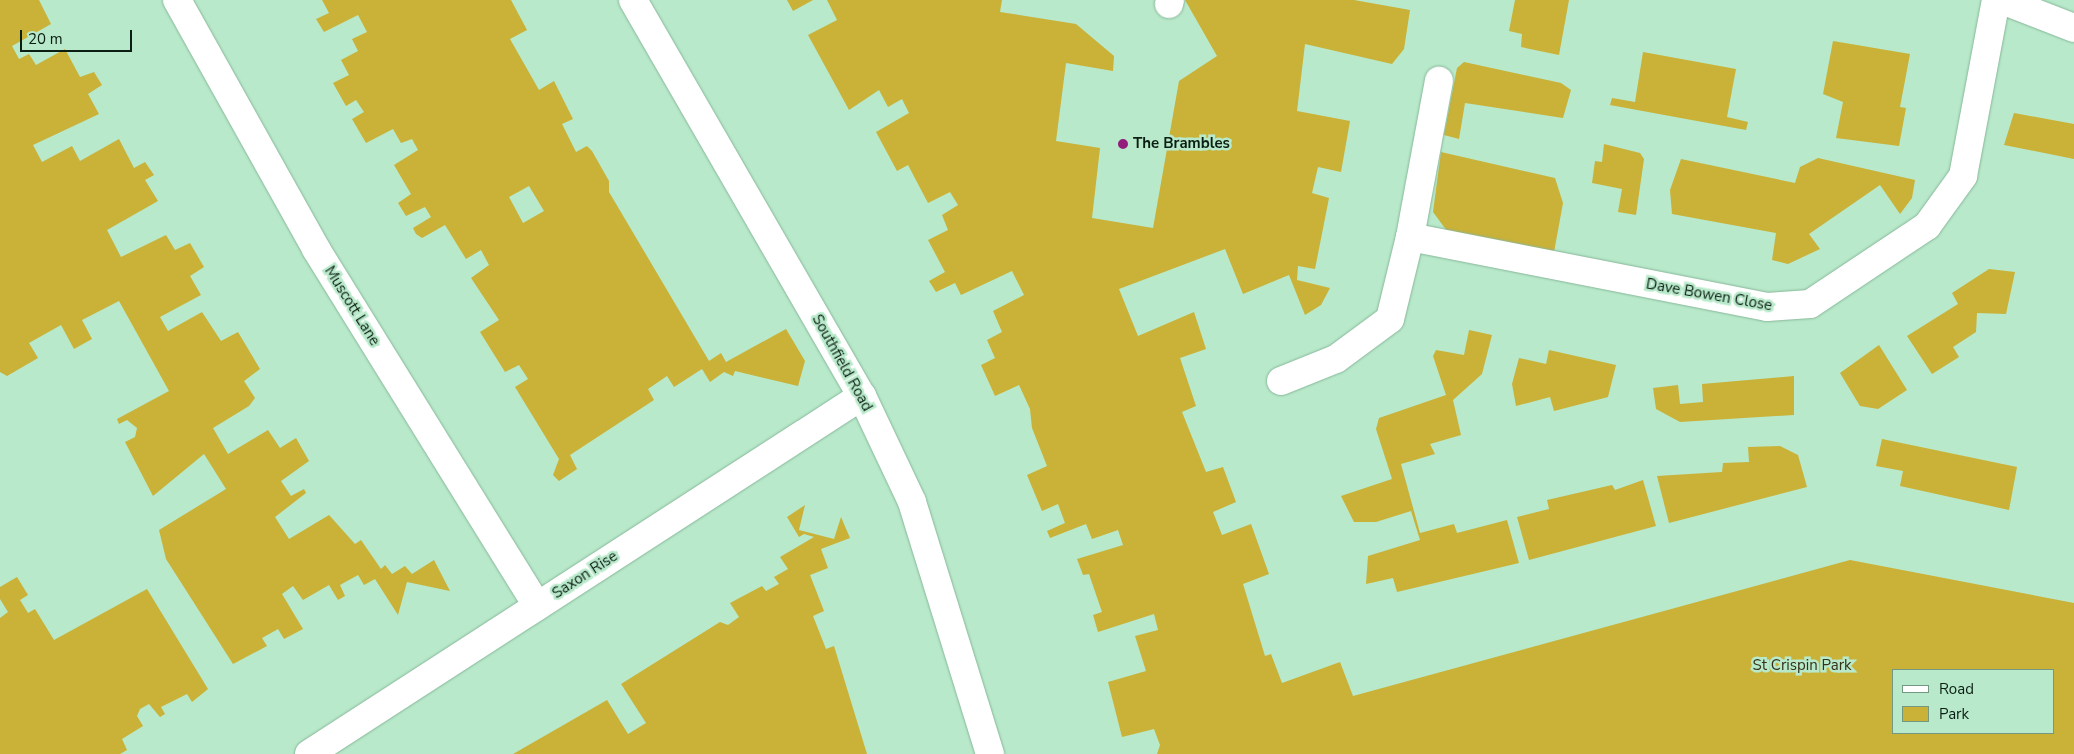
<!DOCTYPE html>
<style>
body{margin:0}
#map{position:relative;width:2074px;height:754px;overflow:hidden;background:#b8e9ca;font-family:"Nunito Sans",sans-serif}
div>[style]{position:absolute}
.green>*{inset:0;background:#cab137}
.roads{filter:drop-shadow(0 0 1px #88b79a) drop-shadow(0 0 1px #88b79a)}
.minor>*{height:28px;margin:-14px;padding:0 14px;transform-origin:14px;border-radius:14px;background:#fff}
.dots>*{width:14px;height:14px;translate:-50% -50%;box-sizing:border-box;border:2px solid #b8e9ca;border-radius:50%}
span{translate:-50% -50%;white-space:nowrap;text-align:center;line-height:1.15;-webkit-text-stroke:5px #b8e9ca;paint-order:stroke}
.poi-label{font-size:15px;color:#0b1e13;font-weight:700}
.left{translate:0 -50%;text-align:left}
.street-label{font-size:15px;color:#0b1e13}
.park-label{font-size:15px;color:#363119}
.legend{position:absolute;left:1892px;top:669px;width:162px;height:65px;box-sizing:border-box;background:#b8e9ca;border:1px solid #739881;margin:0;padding:6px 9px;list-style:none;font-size:15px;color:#0b1e13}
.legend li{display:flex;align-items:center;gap:10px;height:25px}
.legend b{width:25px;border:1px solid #739881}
.scale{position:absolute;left:20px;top:30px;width:112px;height:22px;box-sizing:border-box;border:2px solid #0b1e13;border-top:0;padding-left:6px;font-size:15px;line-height:18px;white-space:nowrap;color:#0b1e13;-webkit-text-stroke:4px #b8e9ca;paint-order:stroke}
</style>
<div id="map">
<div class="green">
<i style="clip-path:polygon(0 0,39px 0,51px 24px,12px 46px,19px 59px,29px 54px,36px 65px,65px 49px,80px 77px,94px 72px,102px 85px,88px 94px,99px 114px,33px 145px,42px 162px,72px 146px,80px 161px,119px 139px,134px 168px,145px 162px,154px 175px,145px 180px,158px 201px,107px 230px,121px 257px,166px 235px,175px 250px,190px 243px,204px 267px,190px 276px,201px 295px,160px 317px,168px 331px,202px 312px,221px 341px,238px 332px,260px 369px,244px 381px,255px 398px,249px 406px,213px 428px,228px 454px,268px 430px,280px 448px,296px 438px,309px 461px,281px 481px,291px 496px,304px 489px,306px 493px,275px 517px,289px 539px,329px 515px,355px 544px,361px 540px,381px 569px,385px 565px,392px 574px,405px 566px,412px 574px,434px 560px,450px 591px,407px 582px,398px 615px,375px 579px,364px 585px,358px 575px,340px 585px,345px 596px,338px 600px,329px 585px,303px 600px,293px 586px,282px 594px,303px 629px,284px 639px,278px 629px,262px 638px,267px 646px,233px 664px,166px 559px,159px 530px,226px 489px,204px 454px,153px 496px,125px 442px,135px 437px,137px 428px,127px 420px,119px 424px,117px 419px,169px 391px,119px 301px,82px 320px,92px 339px,74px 349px,61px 325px,29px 343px,38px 358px,7px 376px,0 372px)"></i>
<i style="clip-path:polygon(evenodd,322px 0,511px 0,527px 30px,510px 39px,539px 90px,554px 81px,573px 119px,562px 124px,576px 152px,587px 146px,592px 151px,609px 181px,609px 192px,709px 361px,721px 353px,726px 362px,786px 329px,805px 361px,798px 386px,735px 371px,733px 376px,724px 372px,710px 382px,702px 369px,674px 387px,667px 376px,648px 389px,654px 400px,570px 455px,577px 469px,559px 481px,553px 475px,559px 459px,515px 387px,528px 379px,519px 365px,505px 372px,480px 332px,499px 320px,471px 278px,489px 265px,481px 250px,466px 259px,445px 225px,422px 238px,416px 234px,413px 228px,431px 217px,425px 207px,406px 216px,398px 203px,411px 194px,394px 165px,418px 150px,412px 139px,401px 143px,393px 129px,366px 143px,352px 119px,364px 112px,356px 100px,346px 106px,333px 83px,349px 75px,341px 60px,358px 51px,352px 39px,367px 32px,358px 15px,324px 32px,316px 19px,329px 13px,322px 0,529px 186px,544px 211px,523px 223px,509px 197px,529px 186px)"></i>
<i style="clip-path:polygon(787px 0,813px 0,793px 11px)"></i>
<i style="clip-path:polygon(evenodd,827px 0,1002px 0,1000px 12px,1076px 24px,1114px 56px,1113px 71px,1066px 63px,1056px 141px,1100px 148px,1092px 218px,1153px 228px,1179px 81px,1217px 56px,1185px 0,1354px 0,1410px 10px,1404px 49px,1392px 64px,1305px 44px,1297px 111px,1350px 121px,1341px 172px,1318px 167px,1312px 193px,1329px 198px,1315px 269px,1298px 266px,1297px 280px,1330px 288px,1321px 305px,1305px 315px,1289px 275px,1243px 294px,1225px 249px,1119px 289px,1138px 336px,1194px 312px,1206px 349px,1180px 358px,1196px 406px,1182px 412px,1206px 472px,1223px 467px,1236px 502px,1213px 512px,1222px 535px,1251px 524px,1269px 574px,1243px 584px,1265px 656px,1271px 654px,1282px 683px,1340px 662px,1353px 696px,1850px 560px,2074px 603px,2074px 754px,1157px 754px,1160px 745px,1154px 729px,1122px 737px,1108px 682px,1146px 671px,1135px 636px,1158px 630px,1154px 614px,1098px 632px,1093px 615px,1102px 612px,1089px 574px,1083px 575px,1077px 559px,1123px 545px,1118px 530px,1092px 539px,1086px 524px,1050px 538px,1047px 531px,1065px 523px,1058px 504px,1042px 511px,1027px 475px,1047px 466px,1032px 428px,1030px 409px,1019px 385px,995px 396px,981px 365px,995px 358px,987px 340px,1002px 332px,993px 311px,1024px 295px,1012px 271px,961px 295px,955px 283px,936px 292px,929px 281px,945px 272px,928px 240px,948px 230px,942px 215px,958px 205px,950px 192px,928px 203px,908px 165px,897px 171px,876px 132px,909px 113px,902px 99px,888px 107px,879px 90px,849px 110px,808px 35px,837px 20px,827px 0,1893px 670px,2053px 670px,2053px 733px,1893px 733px,1893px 670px)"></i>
<i style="clip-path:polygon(1515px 0,1569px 0,1559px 55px,1521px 47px,1522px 34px,1509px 31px)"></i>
<i style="clip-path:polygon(1833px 41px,1910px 54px,1900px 107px,1906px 108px,1899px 146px,1836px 138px,1843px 102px,1823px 94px)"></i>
<i style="clip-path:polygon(1643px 52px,1736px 69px,1727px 117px,1748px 122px,1746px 130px,1610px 105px,1612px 98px,1635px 102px)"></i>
<i style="clip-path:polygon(1464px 62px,1561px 83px,1571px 90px,1563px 118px,1465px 103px,1459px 139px,1444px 135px,1457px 68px)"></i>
<i style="clip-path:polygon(2014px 113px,2074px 124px,2074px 159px,2004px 145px)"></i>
<i style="clip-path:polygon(1604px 144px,1640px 153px,1644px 159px,1636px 215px,1618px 212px,1622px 189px,1592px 183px,1595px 161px,1602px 162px)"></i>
<i style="clip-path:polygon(1441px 152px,1555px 178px,1563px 203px,1554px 252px,1447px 231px,1433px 212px)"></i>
<i style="clip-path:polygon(1818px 158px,1915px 180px,1912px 198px,1900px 214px,1880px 185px,1809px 234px,1820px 249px,1788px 264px,1772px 260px,1776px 233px,1672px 214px,1670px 190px,1681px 159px,1795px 183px,1800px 167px)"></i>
<i style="clip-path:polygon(1989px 269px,2015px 272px,2006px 314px,1977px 313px,1976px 332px,1953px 347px,1959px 357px,1932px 374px,1907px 336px,1958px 304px,1952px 293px)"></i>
<i style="clip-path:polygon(1469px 330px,1492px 335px,1482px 374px,1453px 400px,1461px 435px,1430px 444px,1435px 454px,1401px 464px,1420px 533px,1454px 524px,1457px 533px,1507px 520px,1519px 563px,1397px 592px,1393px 578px,1366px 584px,1368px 556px,1420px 540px,1411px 511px,1376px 522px,1354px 522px,1341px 496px,1392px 479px,1376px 429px,1379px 418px,1446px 395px,1433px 356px,1436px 350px,1464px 355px)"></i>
<i style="clip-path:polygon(1879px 345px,1907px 390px,1878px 409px,1860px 406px,1840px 373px)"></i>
<i style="clip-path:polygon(1549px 350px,1616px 365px,1608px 397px,1554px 411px,1550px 397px,1516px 406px,1512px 384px,1519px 358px,1546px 364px)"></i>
<i style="clip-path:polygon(1794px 376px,1794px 415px,1680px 422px,1656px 409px,1653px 388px,1678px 385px,1680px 404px,1703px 402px,1702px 384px)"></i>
<i style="clip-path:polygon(1882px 439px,2017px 467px,2009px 510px,1900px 486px,1903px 471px,1876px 466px)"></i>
<i style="clip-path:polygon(1780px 446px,1798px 455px,1807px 487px,1669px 523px,1657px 476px,1722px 472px,1723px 463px,1749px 462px,1748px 447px)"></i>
<i style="clip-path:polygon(1643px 480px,1656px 526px,1529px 560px,1517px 517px,1549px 509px,1547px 500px,1612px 485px,1615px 490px)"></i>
<i style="clip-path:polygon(805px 505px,799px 530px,834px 539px,841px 517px,850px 538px,821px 549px,828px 568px,810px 575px,824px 611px,813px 616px,826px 649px,834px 646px,867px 754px,513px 754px,607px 700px,628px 734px,646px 723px,621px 684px,720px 622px,728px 625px,739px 617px,730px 603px,762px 586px,766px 591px,779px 584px,774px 577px,788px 569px,780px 557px,814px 537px,804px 534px,799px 537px,787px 517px)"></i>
<i style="clip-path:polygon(17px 577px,28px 595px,20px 600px,28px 613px,35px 609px,54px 640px,147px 589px,208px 689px,192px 702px,187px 694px,161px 707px,165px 714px,160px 717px,149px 704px,140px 709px,137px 716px,143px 726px,122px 739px,127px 750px,120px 754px,0 754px,0 618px,8px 612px,0 599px,0 587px)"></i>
</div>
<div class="roads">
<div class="minor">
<i style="left:177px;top:0;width:285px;rotate:60.8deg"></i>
<i style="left:316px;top:249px;width:420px;rotate:58.2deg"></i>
<i style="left:633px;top:0;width:457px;rotate:60deg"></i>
<i style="left:862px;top:396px;width:117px;rotate:64.7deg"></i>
<i style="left:912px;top:502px;width:264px;rotate:72.8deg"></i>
<i style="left:2002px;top:0;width:77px;rotate:21.3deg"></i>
<i style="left:1169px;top:4px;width:4px;rotate:-76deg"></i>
<i style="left:1410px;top:237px;width:159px;rotate:-79.5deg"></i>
<i style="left:1281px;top:381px;width:59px;rotate:-21.8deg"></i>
<i style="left:1336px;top:359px;width:67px;rotate:-36.5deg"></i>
<i style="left:1390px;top:319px;width:84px;rotate:-76.3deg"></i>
<i style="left:1410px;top:237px;width:364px;rotate:11.1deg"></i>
<i style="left:1767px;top:307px;width:43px;rotate:-4deg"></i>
<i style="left:1810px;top:304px;width:141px;rotate:-33.7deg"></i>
<i style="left:1927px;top:226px;width:62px;rotate:-54.2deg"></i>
<i style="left:1963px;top:176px;width:179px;rotate:-79.4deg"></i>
<i style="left:309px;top:754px;width:659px;rotate:-32.92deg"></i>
</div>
</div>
<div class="dots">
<i style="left:1123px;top:144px;background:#911c7b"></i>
</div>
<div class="poi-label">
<span class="left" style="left:1133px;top:144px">The Brambles</span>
</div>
<div class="street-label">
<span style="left:1709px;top:295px;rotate:10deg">Dave Bowen Close</span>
<span style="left:352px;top:306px;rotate:58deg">Muscott Lane</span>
<span style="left:842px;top:363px;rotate:61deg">Southfield Road</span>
<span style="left:585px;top:575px;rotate:-33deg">Saxon Rise</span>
</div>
<div class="park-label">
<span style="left:1802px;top:666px">St Crispin Park</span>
</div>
<ul class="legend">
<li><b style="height:6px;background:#fff"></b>Road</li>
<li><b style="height:14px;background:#cab137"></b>Park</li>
</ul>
<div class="scale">20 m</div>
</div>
